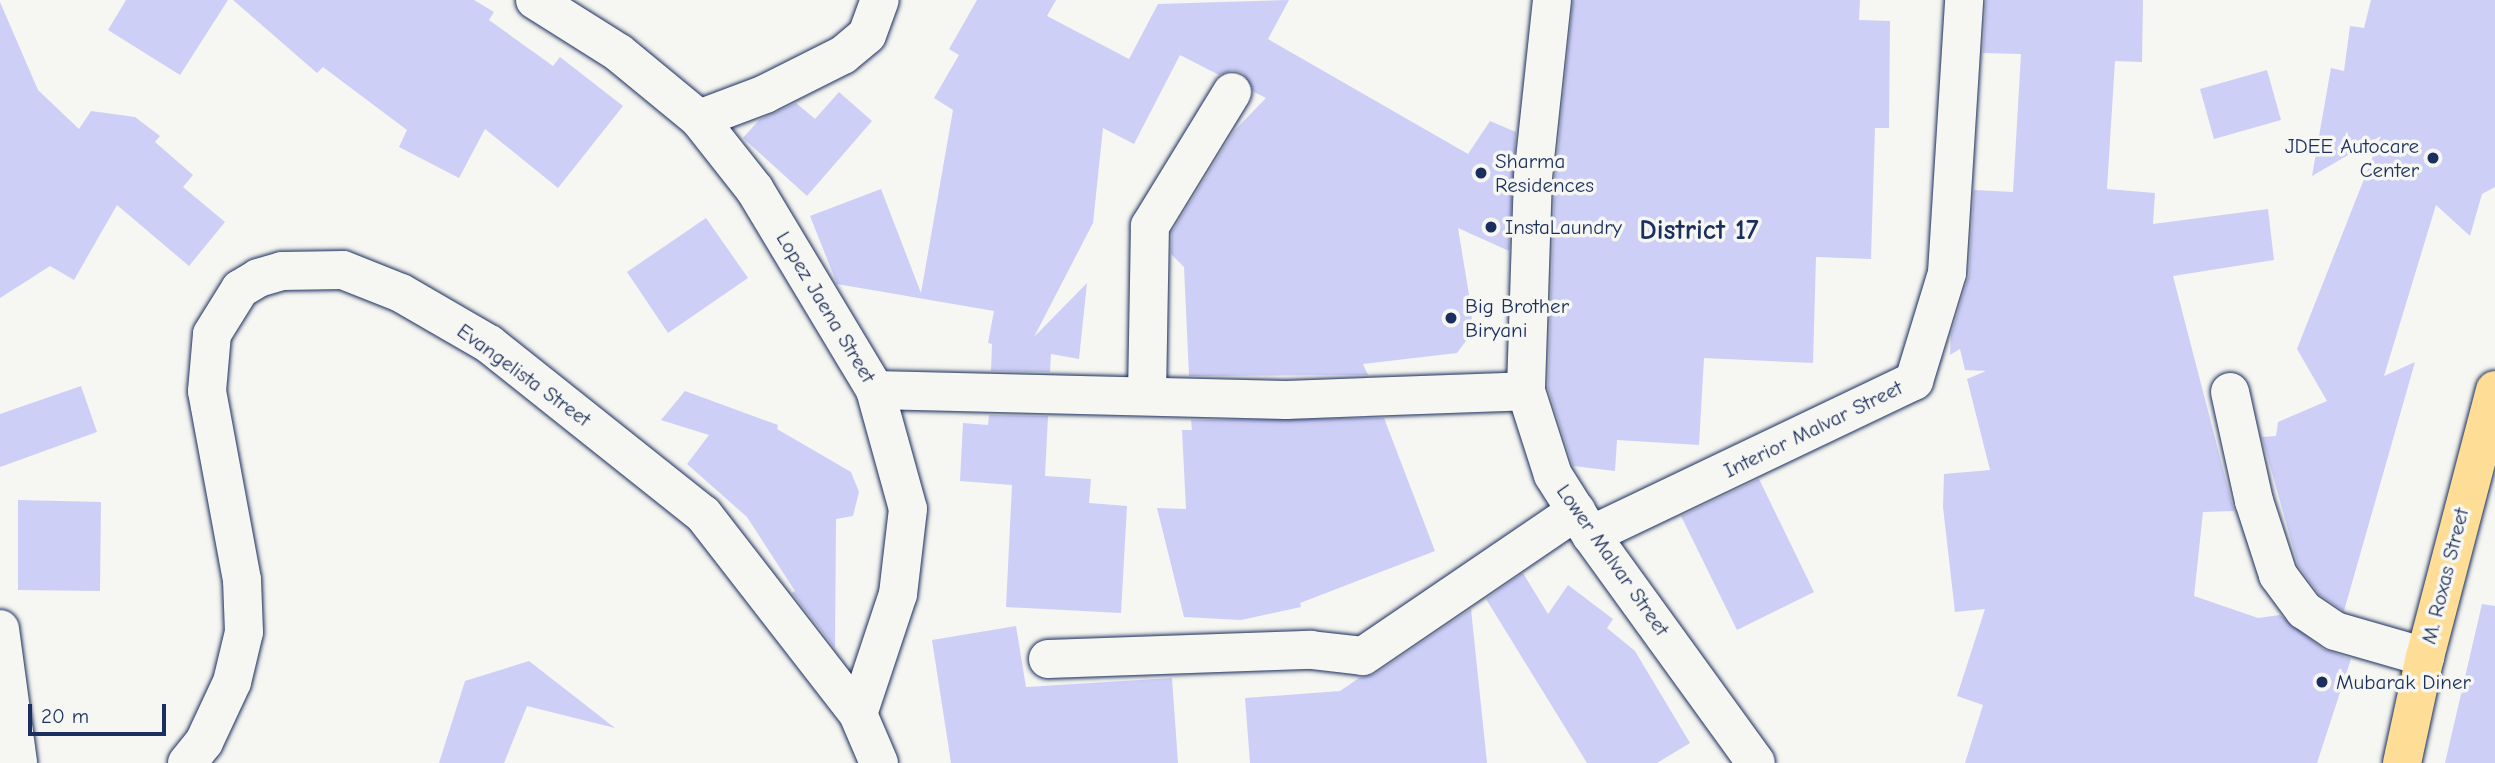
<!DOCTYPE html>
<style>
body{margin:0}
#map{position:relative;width:2495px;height:763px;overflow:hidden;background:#f6f6f2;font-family:"Comic Neue",sans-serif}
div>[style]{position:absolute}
.building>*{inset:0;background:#cecff7}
.roads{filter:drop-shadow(0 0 2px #1b2f5e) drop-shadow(0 0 2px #1b2f5e)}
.minor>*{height:38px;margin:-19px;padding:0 19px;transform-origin:19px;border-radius:19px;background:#f6f6f2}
.major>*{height:38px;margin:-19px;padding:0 19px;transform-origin:19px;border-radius:19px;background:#fede96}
.dots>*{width:19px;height:19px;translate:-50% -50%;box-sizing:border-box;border:4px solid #f6f6f2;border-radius:50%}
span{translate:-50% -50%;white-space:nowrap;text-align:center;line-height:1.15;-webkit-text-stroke:7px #f6f6f2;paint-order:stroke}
.poi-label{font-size:21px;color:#1b2f5e}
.right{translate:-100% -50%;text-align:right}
.left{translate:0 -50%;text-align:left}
.street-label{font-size:21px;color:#1b2f5e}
.district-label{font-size:28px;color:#1b2f5e;font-weight:700}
.scale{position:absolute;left:28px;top:704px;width:138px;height:32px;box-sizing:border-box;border:4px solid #1b2f5e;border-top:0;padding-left:9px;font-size:21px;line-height:24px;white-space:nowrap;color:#1b2f5e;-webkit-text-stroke:5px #f6f6f2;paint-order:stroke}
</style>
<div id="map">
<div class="building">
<i style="clip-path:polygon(126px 0,228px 0,180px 75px,108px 30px)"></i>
<i style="clip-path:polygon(233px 0,474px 0,494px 12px,489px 20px,553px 66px,560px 57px,623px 106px,558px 188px,485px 129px,459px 178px,399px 147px,407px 130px,323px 67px,317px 73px)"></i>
<i style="clip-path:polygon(977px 0,1056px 0,1047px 16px,1129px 59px,1158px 4px,1289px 0,1268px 39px,1468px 154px,1490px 121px,1516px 132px,1509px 251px,1458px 228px,1472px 313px,1471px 334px,1457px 353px,1363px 364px,1368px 375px,1189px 376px,1184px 267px,1171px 254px,1172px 232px,1234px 131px,1266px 98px,1254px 92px,1243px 73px,1232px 70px,1219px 75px,1180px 55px,1134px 144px,1103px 128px,1093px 223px,1034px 337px,1087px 283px,1079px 359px,1051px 354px,1050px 372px,991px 371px,992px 344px,988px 343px,994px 311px,837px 284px,810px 216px,881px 189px,921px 293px,953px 110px,934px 98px,959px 55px,949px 49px)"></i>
<i style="clip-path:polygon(1573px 0,1860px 0,1859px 20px,1890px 21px,1889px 128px,1875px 128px,1871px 259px,1816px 257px,1813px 363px,1704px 358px,1699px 445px,1617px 440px,1615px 471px,1573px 466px,1548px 388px,1555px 179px)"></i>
<i style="clip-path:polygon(1986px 0,2143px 0,2142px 62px,2115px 61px,2107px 189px,2155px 193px,2153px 224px,2268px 209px,2274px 260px,2173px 276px,2234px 511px,2203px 512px,2194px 596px,2258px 618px,2280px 615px,2323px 649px,2351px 659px,2317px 763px,1965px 763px,1983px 705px,1957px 696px,1985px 609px,1955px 612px,1943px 507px,1944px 474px,1990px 470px,1967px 379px,1986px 371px,1965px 370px,1960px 349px,1950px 355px,1951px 335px,1969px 275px,1974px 190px,2013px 192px,2021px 54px,1983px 53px)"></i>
<i style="clip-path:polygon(2371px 0,2495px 0,2495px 187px,2482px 194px,2470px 236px,2436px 205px,2384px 376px,2415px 362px,2344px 611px,2319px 594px,2298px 565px,2262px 437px,2276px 436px,2278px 422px,2327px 401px,2297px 349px,2381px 136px,2312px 176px,2331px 68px,2344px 71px,2350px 26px,2364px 28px)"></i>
<i style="clip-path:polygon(0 2px,38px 90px,79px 129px,91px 111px,135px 117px,160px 136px,155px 142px,193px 175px,183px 187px,225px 222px,189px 266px,117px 205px,74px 280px,50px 266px,0 298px)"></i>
<i style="clip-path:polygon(2267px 70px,2281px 120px,2214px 139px,2200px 89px)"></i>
<i style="clip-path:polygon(839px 92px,872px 121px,807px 196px,743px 138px,759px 120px,796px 103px,815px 119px)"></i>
<i style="clip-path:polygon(706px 218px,748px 278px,668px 333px,627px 272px)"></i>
<i style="clip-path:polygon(81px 386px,97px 432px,0 467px,0 414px)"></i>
<i style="clip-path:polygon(685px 391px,778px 425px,777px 429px,851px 472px,859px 492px,853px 516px,836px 519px,835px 648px,792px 593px,795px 591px,747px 517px,687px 464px,709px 435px,661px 420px)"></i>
<i style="clip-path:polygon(989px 415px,1048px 416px,1045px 476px,1091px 479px,1089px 503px,1127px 506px,1121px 613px,1006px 607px,1012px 485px,960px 481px,963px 423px,988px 425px)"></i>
<i style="clip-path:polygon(1384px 418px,1435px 551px,1300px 603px,1301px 607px,1241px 620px,1184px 617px,1157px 508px,1186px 509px,1182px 430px,1192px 430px,1191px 420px)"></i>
<i style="clip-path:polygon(1759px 479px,1814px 592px,1737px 630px,1681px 516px)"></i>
<i style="clip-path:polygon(18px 500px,101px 502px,100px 591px,18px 590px)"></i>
<i style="clip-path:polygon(1523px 573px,1548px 614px,1568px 585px,1613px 619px,1607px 628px,1635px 651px,1690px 743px,1657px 763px,1587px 763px,1486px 599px)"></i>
<i style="clip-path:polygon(2482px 604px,2495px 606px,2495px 763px,2445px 763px)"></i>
<i style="clip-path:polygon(1471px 609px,1487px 763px,1250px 763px,1245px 698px,1340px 691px,1359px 678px,1375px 674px)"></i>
<i style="clip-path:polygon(1016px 626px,1026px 687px,1172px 678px,1178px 763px,951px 763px,932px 640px)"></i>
<i style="clip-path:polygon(529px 661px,615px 728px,527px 706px,504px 763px,439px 763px,465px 681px)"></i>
</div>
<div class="roads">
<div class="minor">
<i style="left:535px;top:0;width:99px;rotate:32.2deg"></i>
<i style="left:619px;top:53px;width:104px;rotate:39.5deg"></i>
<i style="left:699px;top:119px;width:90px;rotate:51.7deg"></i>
<i style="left:755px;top:190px;width:233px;rotate:59deg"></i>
<i style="left:875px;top:390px;width:123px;rotate:74.5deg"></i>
<i style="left:908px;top:509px;width:86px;rotate:96.7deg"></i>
<i style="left:898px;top:594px;width:126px;rotate:108.4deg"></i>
<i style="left:1552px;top:0;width:178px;rotate:96.1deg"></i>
<i style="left:1533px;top:177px;width:214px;rotate:91.9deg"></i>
<i style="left:1526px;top:391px;width:88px;rotate:72.2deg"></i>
<i style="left:1553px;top:475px;width:71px;rotate:57.7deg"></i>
<i style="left:1591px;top:535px;width:281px;rotate:54.1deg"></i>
<i style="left:699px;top:119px;width:71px;rotate:-20.7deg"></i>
<i style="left:765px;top:94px;width:87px;rotate:-26.6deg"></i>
<i style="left:843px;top:55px;width:31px;rotate:-40deg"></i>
<i style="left:867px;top:35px;width:37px;rotate:-70deg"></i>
<i style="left:875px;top:390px;width:411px;rotate:1.4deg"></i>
<i style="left:1286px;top:400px;width:240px;rotate:-2.1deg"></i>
<i style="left:2230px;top:392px;width:112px;rotate:77.6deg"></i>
<i style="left:2254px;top:501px;width:78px;rotate:72deg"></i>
<i style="left:2278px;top:575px;width:44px;rotate:53.4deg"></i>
<i style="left:2304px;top:610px;width:37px;rotate:34deg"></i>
<i style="left:2335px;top:631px;width:94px;rotate:16.1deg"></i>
<i style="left:1147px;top:396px;width:170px;rotate:-89deg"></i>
<i style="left:1150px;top:226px;width:157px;rotate:-58.5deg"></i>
<i style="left:1591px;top:535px;width:358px;rotate:-25.5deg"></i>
<i style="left:1914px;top:381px;width:113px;rotate:-73deg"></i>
<i style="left:1947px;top:273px;width:274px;rotate:-86.4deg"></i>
<i style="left:0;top:629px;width:135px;rotate:82.3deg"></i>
<i style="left:1048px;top:659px;width:263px;rotate:-2deg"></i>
<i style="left:1311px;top:650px;width:52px;rotate:6.6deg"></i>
<i style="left:1363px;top:656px;width:258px;rotate:-34.2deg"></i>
<i style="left:187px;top:763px;width:27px;rotate:-51deg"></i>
<i style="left:204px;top:742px;width:66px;rotate:-65deg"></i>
<i style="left:232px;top:682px;width:51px;rotate:-76.5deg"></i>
<i style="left:244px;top:632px;width:52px;rotate:-92.2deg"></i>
<i style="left:242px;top:580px;width:192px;rotate:-100.5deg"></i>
<i style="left:207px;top:391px;width:57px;rotate:-85deg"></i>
<i style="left:212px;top:334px;width:53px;rotate:-58.1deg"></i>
<i style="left:240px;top:289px;width:21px;rotate:-31deg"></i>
<i style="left:258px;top:278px;width:25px;rotate:-16deg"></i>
<i style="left:282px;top:271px;width:61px;rotate:-0.9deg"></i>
<i style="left:343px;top:270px;width:62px;rotate:21.6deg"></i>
<i style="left:401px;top:293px;width:102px;rotate:30.1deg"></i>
<i style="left:489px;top:344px;width:273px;rotate:38.5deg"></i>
<i style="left:703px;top:514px;width:253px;rotate:52.2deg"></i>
<i style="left:858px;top:714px;width:53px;rotate:66.8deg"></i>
</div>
<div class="major">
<i style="left:2402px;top:763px;width:108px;rotate:-77.8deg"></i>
<i style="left:2425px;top:657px;width:276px;rotate:-75.3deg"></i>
</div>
</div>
<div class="dots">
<i style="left:2433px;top:158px;background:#1b2f5e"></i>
<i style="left:1481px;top:173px;background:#1b2f5e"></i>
<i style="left:1491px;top:227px;background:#1b2f5e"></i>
<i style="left:1451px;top:318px;background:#1b2f5e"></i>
<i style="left:2322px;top:682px;background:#1b2f5e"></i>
</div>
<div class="poi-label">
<span class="right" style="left:2419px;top:158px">JDEE Autocare<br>Center</span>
<span class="left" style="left:1495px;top:173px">Sharma<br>Residences</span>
<span class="left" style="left:1505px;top:227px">InstaLaundry</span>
<span class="left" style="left:1465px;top:318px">Big Brother<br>Biryani</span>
<span class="left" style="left:2336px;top:682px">Mubarak Diner</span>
</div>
<div class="street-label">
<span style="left:826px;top:307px;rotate:59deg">Lopez Jaena Street</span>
<span style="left:524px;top:375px;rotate:36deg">Evangelista Street</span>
<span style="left:1813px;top:429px;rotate:-26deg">Interior Malvar Street</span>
<span style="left:1613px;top:560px;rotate:55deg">Lower Malvar Street</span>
<span style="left:2445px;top:576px;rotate:-76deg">M. Roxas Street</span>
</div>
<div class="district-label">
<span style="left:1699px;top:230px">District 17</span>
</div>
<div class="scale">20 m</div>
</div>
